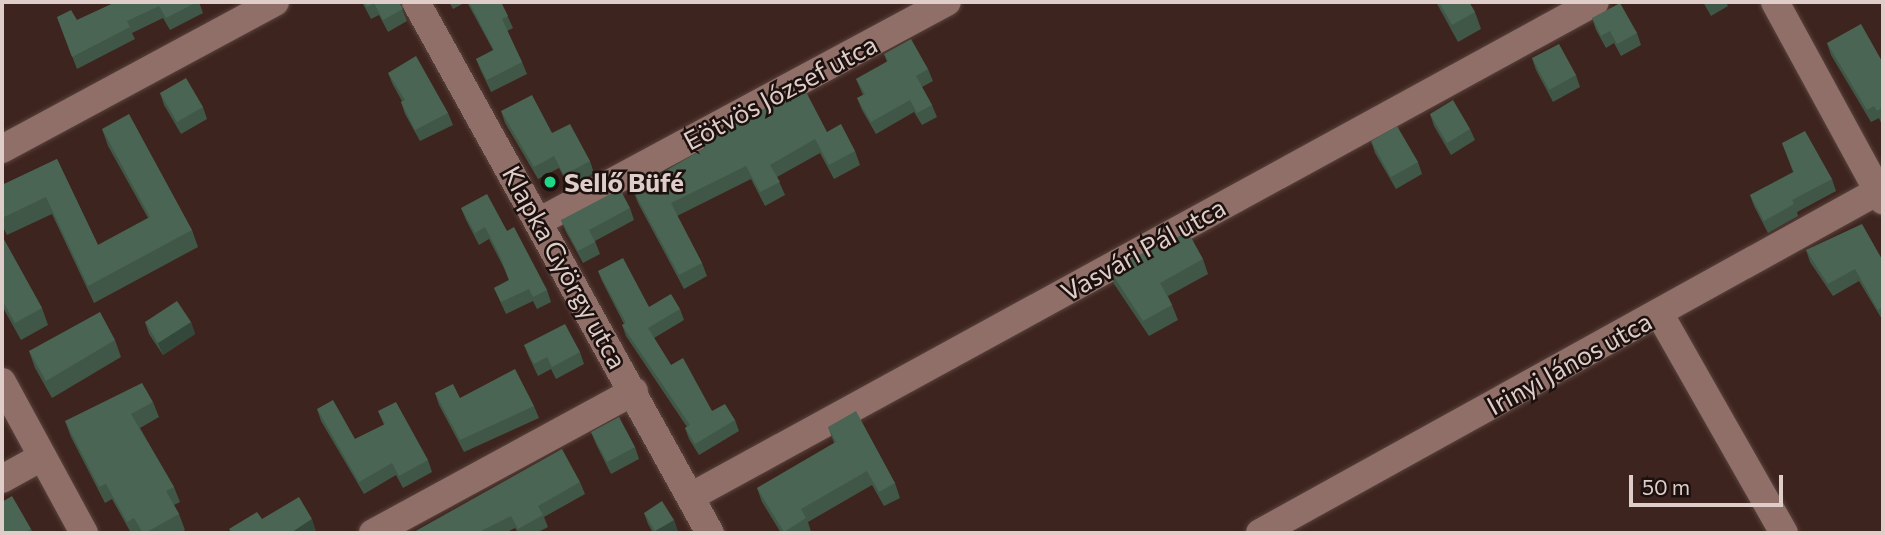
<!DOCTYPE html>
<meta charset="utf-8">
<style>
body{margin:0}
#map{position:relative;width:1885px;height:535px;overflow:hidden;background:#3e241e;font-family:Commissioner,sans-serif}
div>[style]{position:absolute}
.roads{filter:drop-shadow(0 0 2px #58423d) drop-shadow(0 0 2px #58423d)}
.minor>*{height:28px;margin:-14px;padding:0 14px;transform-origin:14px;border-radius:14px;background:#8f6f68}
.wall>*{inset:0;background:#405748}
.shaded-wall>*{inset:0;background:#34473b}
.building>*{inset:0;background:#4a6554}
.dots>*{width:19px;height:19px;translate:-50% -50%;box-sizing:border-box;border:4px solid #1c110e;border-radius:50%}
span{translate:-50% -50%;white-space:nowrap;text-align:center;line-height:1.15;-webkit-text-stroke:5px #1c110e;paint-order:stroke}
.street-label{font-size:26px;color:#dfcdc9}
.poi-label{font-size:26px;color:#dfcdc9;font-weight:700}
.left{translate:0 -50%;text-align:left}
.frame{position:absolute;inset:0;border:4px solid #dfcdc9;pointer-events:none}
.scale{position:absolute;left:1629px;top:475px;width:154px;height:32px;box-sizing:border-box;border:4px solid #dfcdc9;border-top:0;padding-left:9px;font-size:21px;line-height:24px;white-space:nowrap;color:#dfcdc9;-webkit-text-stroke:5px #1c110e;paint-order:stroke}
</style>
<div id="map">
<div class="roads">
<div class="minor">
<i style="left:416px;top:2px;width:607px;rotate:61.03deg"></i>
<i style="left:1775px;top:2px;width:226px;rotate:61.4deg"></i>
<i style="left:2px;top:149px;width:310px;rotate:-28.3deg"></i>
<i style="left:540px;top:221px;width:462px;rotate:-28.3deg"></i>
<i style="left:1659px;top:313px;width:253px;rotate:60.4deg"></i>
<i style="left:2px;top:382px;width:172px;rotate:61.5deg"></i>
<i style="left:2px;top:479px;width:46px;rotate:-28.8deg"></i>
<i style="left:692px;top:496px;width:1029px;rotate:-28.68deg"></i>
<i style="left:373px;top:533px;width:297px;rotate:-28.5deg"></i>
<i style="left:1260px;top:533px;width:706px;rotate:-28.96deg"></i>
</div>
</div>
<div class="wall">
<i style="clip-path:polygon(116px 2px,199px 2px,203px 13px,170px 30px,163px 18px,132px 33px,135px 39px,77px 69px,57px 17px,77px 20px)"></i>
<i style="clip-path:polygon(362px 2px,399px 2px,407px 21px,388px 32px,379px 15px,371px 19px)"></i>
<i style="clip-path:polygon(449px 2px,466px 2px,453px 9px)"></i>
<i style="clip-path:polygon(467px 2px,501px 2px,513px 28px,507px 31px,522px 62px,527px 74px,491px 92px,481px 71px,476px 59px,493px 50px)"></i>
<i style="clip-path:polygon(1436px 2px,1469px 2px,1475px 12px,1481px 29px,1458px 42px)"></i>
<i style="clip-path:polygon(1703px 2px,1726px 2px,1728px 6px,1711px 16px)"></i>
<i style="clip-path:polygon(1592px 18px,1637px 33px,1641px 45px,1621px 56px,1614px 43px,1606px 48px,1596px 30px)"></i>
<i style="clip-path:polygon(1827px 43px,1883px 63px,1883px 121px,1881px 123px,1879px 118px,1871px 122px,1831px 55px)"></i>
<i style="clip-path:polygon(884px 54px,928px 69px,933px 81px,922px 87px,932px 105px,937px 117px,922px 125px,914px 112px,876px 134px,862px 110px,857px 98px,863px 95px,856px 79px,887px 62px)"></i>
<i style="clip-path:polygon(1532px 58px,1576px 75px,1580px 87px,1553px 102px,1536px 70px)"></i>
<i style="clip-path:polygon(388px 73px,448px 113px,453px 125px,420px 141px,405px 114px,401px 102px,402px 101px,393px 85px)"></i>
<i style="clip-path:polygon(160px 93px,203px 107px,207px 119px,181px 134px,164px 105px)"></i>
<i style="clip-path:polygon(501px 111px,552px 133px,590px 161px,594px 173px,569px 187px,559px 168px,538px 179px,505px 123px)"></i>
<i style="clip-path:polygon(1430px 114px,1470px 129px,1475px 140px,1451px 155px,1434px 126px)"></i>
<i style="clip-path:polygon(102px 129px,192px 230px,198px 247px,94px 303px,52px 214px,7px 235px,2px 225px,2px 185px,57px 159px,98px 245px,148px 218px,108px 146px)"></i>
<i style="clip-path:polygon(827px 132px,855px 151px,860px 165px,834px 179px,820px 153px,777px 177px,785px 195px,765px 206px,751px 179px,677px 216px,702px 263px,707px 276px,684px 289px,638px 203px,633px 190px,704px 148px,702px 141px)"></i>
<i style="clip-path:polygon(1371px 141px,1418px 162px,1422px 174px,1396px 189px,1375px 153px)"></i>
<i style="clip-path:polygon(1782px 143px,1832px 179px,1836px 191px,1797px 212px,1798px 216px,1768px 233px,1754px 206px,1750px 195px,1793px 172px)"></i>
<i style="clip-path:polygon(461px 208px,507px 231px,547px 290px,551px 302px,537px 309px,533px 301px,506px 314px,494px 288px,509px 280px,504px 268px,489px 239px,479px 245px,466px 220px)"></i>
<i style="clip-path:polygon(630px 208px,634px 220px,595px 241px,600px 254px,583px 263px,566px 232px,561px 220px)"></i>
<i style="clip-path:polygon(2px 236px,42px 308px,48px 325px,21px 340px,2px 306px)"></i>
<i style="clip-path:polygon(1806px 250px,1883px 261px,1883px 321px,1859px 281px,1833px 296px,1810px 262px)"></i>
<i style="clip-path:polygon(1203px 259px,1208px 274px,1168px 296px,1172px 305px,1178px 320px,1149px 336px,1114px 284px,1109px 269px)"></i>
<i style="clip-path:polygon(598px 271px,649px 307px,680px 309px,684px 320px,654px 338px,671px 365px,712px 411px,735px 420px,739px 431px,699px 455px,689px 439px,685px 428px,687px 427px,626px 336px,622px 325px,624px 324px,602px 281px)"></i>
<i style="clip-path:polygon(145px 322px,191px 322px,195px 334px,163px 355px,149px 334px)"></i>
<i style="clip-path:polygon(115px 340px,121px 357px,52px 398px,35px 368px,29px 351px)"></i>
<i style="clip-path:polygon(524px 345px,580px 352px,584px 364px,556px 379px,551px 369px,538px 376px,529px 357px)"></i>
<i style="clip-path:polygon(435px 393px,460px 398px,534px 406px,539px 418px,464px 452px,439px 405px)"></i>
<i style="clip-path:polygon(153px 402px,159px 417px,140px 428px,174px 487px,180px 502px,174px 505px,179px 514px,185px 530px,179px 533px,131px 533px,112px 499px,105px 503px,71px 437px,65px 421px)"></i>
<i style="clip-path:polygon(317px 409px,355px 439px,384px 425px,378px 411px,428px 460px,432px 472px,403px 488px,396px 475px,364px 494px,321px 421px)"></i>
<i style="clip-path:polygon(828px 427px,895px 483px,900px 498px,884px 506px,872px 485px,808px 522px,811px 532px,809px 533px,781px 533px,762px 502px,757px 488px,834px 443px)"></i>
<i style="clip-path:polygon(591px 432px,635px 447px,639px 459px,611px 474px,596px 444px)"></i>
<i style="clip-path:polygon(580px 482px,585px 494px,544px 517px,548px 527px,536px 533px,518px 533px,515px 528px,505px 533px,412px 533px)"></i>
<i style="clip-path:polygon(644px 513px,674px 520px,678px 532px,676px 533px,653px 533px,648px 524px)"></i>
<i style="clip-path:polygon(31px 529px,33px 533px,2px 533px)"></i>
</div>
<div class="shaded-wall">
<i style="clip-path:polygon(191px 322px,195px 334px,163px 355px,158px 343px)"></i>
<i style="clip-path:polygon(312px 519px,316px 531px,313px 533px,291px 533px)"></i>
<i style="clip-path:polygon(674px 520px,678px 532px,676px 533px,656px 533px,655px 531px)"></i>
</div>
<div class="building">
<i style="clip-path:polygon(116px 2px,197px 2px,166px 18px,159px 6px,127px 21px,130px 27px,72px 57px,57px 17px,71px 10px,77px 20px)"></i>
<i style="clip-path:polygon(364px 2px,399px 2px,403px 9px,383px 20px,374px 3px,367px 7px)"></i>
<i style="clip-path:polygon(469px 2px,501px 2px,508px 16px,502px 19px,522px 62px,487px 80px,476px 59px,494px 50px)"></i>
<i style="clip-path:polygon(1439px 2px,1469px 2px,1475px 12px,1452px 25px)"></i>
<i style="clip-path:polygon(1620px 3px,1637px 33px,1617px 44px,1610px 31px,1601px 36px,1592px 18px)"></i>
<i style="clip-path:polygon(1861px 24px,1883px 63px,1883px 107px,1877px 111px,1874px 106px,1867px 110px,1827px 43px)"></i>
<i style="clip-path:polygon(911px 39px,928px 69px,916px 76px,932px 105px,917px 113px,910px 100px,871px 122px,857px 98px,865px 94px,856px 79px,888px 61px,884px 54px)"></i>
<i style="clip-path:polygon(1559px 44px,1576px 75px,1549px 90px,1532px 58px)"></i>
<i style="clip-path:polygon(416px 56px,448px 113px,415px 130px,401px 102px,405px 100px,388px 73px)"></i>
<i style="clip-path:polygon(186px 78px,203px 107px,177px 122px,160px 93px)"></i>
<i style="clip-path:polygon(804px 88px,827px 132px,841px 124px,855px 151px,829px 165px,815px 139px,770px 165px,780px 182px,760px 192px,746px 166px,671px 203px,702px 263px,679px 275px,633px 190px,705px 148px,702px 141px)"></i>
<i style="clip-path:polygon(532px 95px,552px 133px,570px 124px,590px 161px,564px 175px,554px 156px,534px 167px,501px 111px)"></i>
<i style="clip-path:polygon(1453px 100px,1470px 129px,1447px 143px,1430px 114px)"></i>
<i style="clip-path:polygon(129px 114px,192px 230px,88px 286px,46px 197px,2px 218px,2px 185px,57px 159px,98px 245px,150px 217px,102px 129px)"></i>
<i style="clip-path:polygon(1397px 126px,1418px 162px,1391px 177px,1371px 141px)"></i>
<i style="clip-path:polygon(1805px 131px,1832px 179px,1792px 200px,1794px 204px,1764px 221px,1750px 195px,1794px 172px,1782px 143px)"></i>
<i style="clip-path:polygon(620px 189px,630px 208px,589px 230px,595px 242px,578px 251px,561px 220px)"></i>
<i style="clip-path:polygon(487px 194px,507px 231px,514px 227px,547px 290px,533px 297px,529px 289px,501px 302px,494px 288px,509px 280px,500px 256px,485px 227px,475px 233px,461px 208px)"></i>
<i style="clip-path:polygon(1862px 224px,1883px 261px,1883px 307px,1878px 310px,1855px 269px,1828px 284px,1806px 250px)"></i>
<i style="clip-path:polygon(1188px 232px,1203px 259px,1160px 283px,1172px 305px,1143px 321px,1109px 269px)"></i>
<i style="clip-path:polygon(2px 236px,42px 308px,15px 323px,2px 300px)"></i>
<i style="clip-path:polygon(623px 258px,649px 307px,671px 294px,680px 309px,648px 328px,671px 365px,683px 358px,712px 411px,725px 404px,735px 420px,695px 444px,685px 428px,690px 425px,622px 325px,626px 323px,598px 271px)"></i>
<i style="clip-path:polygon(177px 301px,191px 322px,158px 343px,145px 322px)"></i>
<i style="clip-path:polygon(100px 312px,115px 340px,46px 381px,29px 351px)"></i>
<i style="clip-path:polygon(565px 324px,580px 352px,552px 367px,547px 357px,534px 364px,524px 345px)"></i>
<i style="clip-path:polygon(515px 369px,534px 406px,460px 440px,435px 393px,453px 384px,460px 398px)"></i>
<i style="clip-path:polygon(142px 383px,153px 402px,131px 414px,174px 487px,166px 491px,179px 514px,145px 533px,143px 533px,134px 518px,127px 522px,106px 484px,99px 487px,65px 421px)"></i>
<i style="clip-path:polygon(333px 400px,355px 439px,385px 424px,378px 411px,396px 402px,428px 460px,399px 476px,392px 463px,359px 482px,317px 409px)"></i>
<i style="clip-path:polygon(856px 411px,895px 483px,879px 492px,867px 471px,801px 509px,806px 518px,784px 532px,757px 488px,836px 442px,828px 427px)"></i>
<i style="clip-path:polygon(619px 417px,635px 447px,607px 462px,591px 432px)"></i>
<i style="clip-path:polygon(562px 449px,580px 482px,538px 506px,543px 515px,518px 529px,511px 516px,477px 533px,412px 533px)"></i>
<i style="clip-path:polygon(12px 496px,31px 529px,23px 533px,2px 533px,2px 502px)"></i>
<i style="clip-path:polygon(299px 497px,312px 519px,291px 533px,232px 533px,229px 529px,257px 512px,262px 519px)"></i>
<i style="clip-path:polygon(662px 501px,674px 520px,655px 531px,644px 513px)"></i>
</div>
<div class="dots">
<i style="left:550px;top:182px;background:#1ed888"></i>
</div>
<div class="street-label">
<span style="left:780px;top:92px;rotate:-28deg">Eötvös József utca</span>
<span style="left:1143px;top:249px;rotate:-29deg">Vasvári Pál utca</span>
<span style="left:565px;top:267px;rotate:61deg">Klapka György utca</span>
<span style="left:1569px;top:363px;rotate:-29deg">Irinyi János utca</span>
</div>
<div class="poi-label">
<span class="left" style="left:564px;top:182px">Sellő Büfé</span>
</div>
<div class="frame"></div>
<div class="scale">50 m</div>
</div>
